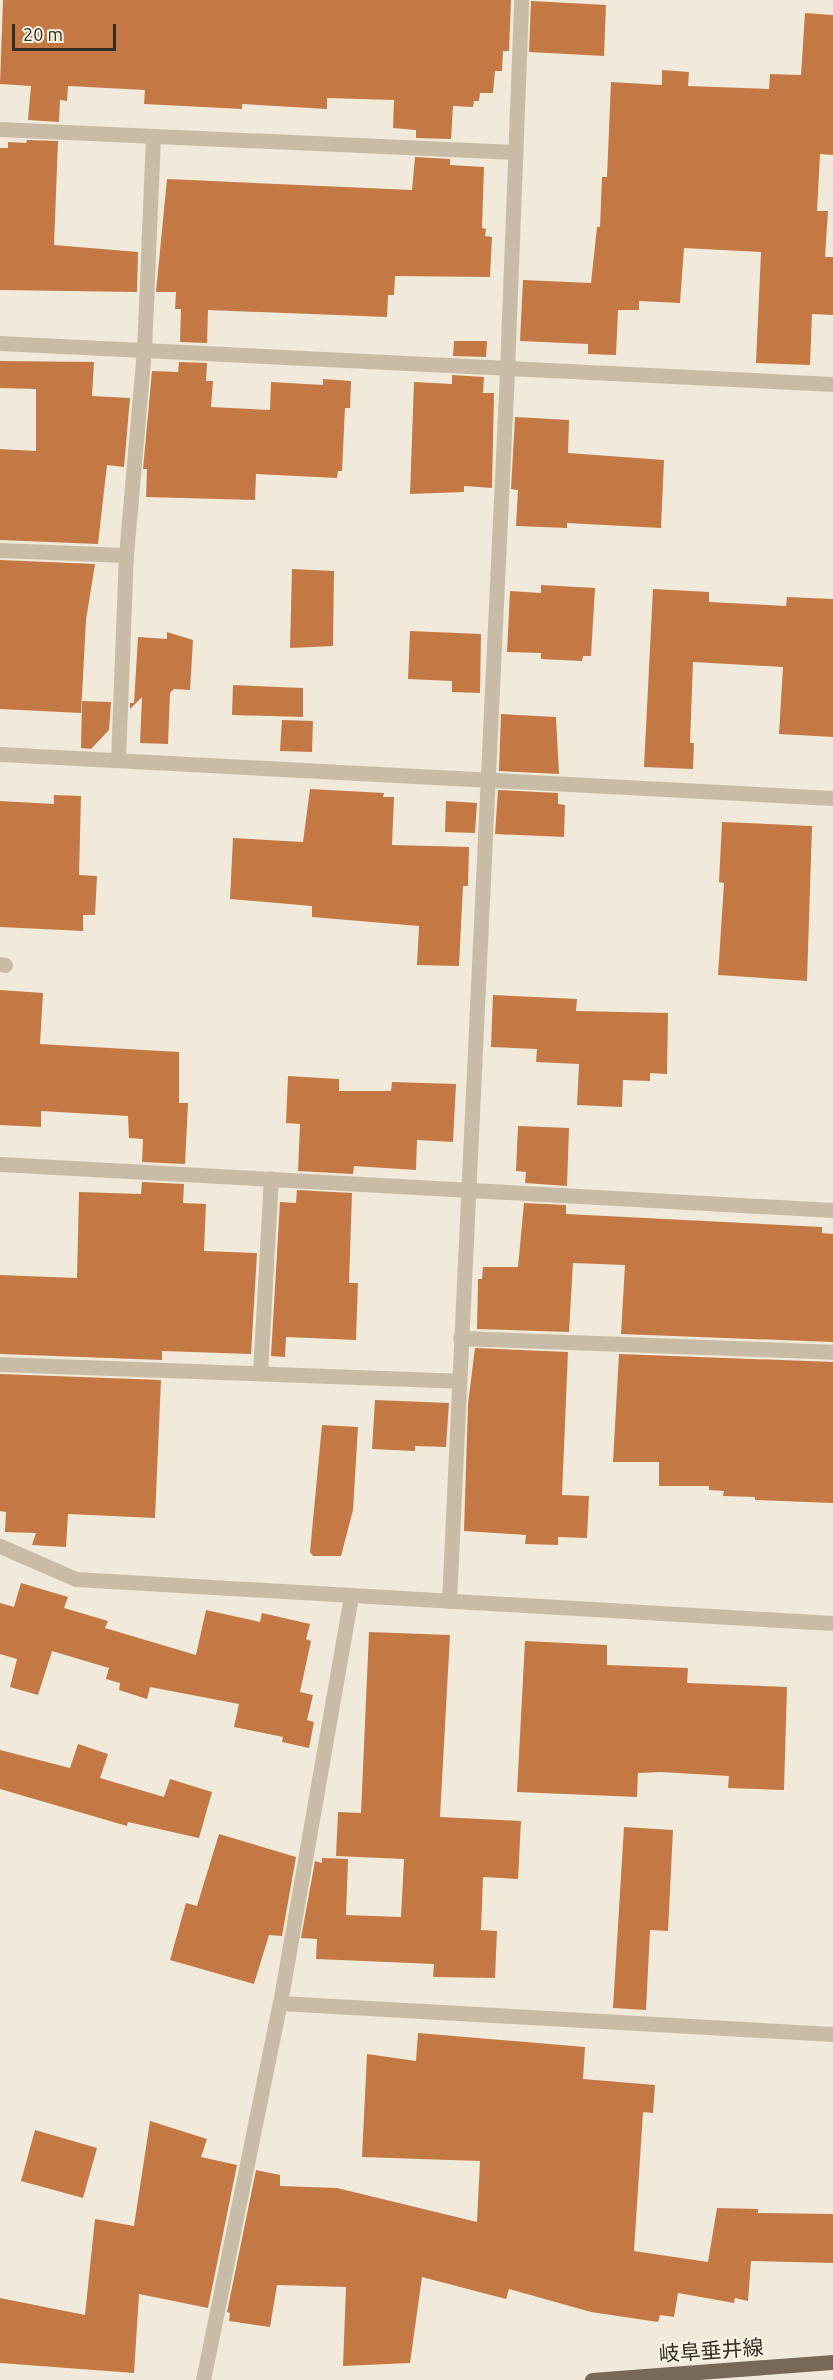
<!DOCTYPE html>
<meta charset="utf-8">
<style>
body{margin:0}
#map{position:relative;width:833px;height:2380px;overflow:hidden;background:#f1eada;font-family:Ubuntu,"Noto Sans JP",sans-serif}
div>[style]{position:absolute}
.building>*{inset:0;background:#c47945}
.street>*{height:15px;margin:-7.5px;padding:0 7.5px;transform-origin:7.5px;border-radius:7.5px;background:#c9bca6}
.primary>*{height:15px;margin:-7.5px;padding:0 7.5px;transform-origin:7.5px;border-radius:7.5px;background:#776858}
span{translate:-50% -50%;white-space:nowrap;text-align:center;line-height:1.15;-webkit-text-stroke:4.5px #f9f3e6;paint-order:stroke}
.street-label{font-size:21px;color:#352e27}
.scale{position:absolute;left:12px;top:24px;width:104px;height:27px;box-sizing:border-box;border:3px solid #352e27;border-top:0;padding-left:8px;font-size:18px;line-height:21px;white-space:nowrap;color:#352e27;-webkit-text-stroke:4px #f9f3e6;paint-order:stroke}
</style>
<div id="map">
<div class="building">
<i style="clip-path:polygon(3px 0,511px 0,509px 51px,503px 51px,502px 71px,495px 71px,493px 93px,480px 93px,479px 101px,474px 101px,473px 107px,453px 106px,451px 139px,416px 138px,416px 130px,393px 128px,394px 100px,327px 98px,327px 109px,242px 104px,242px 109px,144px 104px,145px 90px,68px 86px,67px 101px,60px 100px,59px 122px,28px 120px,31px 86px,0 84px)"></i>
<i style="clip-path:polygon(531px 1px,606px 5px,604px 56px,529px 52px)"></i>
<i style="clip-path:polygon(805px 13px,833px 15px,833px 155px,820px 154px,817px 211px,828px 211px,825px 257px,833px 257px,833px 315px,812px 314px,810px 365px,756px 363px,761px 252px,684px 248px,680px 303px,639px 301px,639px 310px,618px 310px,616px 355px,588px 354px,588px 344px,520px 341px,523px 280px,591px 283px,597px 227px,600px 227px,602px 177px,607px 177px,611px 82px,662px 85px,662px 70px,689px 72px,688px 86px,769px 89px,770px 74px,801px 75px)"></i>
<i style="clip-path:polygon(27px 140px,58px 141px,54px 245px,138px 252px,137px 292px,0 290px,0 148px,8px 148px,8px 142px,26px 143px)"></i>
<i style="clip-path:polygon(415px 157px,450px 159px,450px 165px,484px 167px,482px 228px,486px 229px,485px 236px,492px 237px,490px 277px,395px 276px,394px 295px,388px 295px,387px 317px,208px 310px,207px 343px,180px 342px,181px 309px,175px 309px,176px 292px,156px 292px,167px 179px,412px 190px)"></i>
<i style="clip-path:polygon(454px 341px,487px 341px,486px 357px,453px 356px)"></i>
<i style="clip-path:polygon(0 361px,94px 362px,92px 396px,130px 398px,124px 467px,107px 465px,98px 544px,0 540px,0 449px,36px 451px,36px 389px,0 388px)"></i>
<i style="clip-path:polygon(179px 362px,207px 363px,206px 381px,213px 381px,211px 407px,270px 410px,271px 382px,323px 385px,323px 379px,351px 381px,350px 408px,345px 408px,342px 471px,338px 471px,337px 478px,256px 474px,255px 500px,146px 497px,147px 469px,143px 469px,152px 371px,178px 372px)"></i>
<i style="clip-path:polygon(452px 375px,484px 377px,483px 393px,494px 393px,492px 488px,464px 486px,464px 492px,410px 494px,414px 382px,452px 384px)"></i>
<i style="clip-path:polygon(515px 417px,569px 420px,568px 453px,664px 460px,661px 528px,567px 523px,567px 528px,516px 526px,518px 490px,511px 489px)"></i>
<i style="clip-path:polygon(0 560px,95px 564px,86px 620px,81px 713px,0 709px)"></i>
<i style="clip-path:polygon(292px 569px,334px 571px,333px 646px,290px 648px)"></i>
<i style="clip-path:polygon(541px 585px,595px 588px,591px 656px,583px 656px,582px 661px,541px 659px,541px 653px,507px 652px,510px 591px,541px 593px)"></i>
<i style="clip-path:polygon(653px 589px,709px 592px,709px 602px,786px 606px,787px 597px,833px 599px,833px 737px,779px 734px,783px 667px,693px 662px,690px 743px,694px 743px,693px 769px,644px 767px)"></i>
<i style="clip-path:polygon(410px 631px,481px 634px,480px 693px,452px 692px,452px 681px,408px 679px)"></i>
<i style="clip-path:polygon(167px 632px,193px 640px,190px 690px,174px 689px,170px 693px,168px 744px,140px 743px,142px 697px,130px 709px,130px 703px,134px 703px,138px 637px,167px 639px)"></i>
<i style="clip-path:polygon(233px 685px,303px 688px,303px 717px,232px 715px)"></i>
<i style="clip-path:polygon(82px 701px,111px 702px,109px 730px,91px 749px,81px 748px)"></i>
<i style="clip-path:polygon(501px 714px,556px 717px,559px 774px,499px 771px)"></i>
<i style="clip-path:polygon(282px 720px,313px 721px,312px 752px,280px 751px)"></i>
<i style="clip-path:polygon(310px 789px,384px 793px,383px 797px,394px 797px,392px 845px,469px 847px,468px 886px,463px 886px,459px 966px,417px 965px,419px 926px,312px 917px,312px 906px,230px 899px,233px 838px,303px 842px)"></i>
<i style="clip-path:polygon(498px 790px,558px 793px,558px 804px,565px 805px,564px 837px,495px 834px)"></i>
<i style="clip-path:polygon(54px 795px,81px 796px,79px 875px,97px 876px,95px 915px,83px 915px,83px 931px,0 927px,0 801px,54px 804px)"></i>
<i style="clip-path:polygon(446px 801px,477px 803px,475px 833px,445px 832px)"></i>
<i style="clip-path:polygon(722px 822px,812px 826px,807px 981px,718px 975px,724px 883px,719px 882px)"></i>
<i style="clip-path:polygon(0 990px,43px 993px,40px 1044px,179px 1052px,179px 1103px,188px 1103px,185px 1164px,142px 1162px,143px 1139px,129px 1138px,128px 1116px,41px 1111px,41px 1127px,0 1125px)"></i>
<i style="clip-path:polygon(493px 995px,577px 999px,576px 1011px,668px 1013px,667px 1074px,650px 1073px,650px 1081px,623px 1080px,622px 1107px,577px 1105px,579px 1064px,536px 1062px,537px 1049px,491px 1047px)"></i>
<i style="clip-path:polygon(288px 1076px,339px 1079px,339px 1091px,391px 1091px,392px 1082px,456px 1084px,453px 1142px,417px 1140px,416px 1170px,354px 1166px,353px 1174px,298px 1171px,300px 1124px,286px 1123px)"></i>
<i style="clip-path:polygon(518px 1126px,569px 1128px,567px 1186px,525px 1183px,526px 1172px,516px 1171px)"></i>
<i style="clip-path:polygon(142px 1182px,184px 1184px,183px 1203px,206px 1204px,204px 1251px,257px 1253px,251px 1354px,162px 1351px,162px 1360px,0 1354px,0 1275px,77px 1278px,79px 1192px,141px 1194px)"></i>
<i style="clip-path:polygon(297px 1190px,352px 1193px,349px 1283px,358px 1283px,356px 1340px,286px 1337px,285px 1357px,271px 1356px,280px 1202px,296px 1203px)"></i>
<i style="clip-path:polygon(524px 1203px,566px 1205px,566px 1214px,822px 1227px,822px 1233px,833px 1234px,833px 1342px,621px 1334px,625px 1265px,573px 1263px,569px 1332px,477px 1329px,478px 1279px,482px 1279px,483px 1267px,518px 1267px)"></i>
<i style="clip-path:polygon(475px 1348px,568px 1352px,562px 1495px,589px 1496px,587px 1538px,558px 1537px,558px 1545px,525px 1544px,526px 1535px,464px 1531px,468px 1404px)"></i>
<i style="clip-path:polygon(619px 1354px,833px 1362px,833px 1503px,755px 1500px,755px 1497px,723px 1496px,724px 1491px,709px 1490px,709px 1486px,659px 1486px,659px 1462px,613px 1462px)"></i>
<i style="clip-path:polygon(0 1374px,161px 1380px,155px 1518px,68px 1514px,66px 1547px,32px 1545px,36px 1533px,5px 1532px,6px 1512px,0 1511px)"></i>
<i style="clip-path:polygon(375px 1400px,449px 1403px,446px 1447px,415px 1446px,415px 1451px,372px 1449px)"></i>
<i style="clip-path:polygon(322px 1425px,358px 1427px,353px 1510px,341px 1556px,313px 1556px,310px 1552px)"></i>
<i style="clip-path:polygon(21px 1583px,68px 1597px,64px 1608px,108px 1621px,105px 1628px,196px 1655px,206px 1610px,260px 1622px,262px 1613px,310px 1624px,306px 1639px,311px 1641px,300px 1692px,313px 1695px,307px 1720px,314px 1722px,309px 1748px,282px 1742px,283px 1737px,234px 1727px,239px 1704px,150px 1687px,147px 1699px,119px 1690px,120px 1683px,106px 1679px,109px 1668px,52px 1651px,38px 1695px,10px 1687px,17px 1659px,0 1654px,0 1603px,14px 1607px)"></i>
<i style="clip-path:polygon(369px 1632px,450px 1635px,440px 1817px,521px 1821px,518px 1879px,483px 1877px,481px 1930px,497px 1931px,495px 1978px,433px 1977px,434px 1964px,316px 1959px,317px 1939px,301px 1938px,315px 1861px,322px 1863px,322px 1858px,348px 1859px,346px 1915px,401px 1917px,404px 1859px,336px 1856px,338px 1812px,361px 1813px)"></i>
<i style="clip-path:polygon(525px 1641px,607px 1645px,607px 1665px,688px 1668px,687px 1683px,787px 1687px,784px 1790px,728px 1788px,729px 1776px,660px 1772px,638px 1773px,637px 1797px,517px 1792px)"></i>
<i style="clip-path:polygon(78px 1744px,108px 1754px,100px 1778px,164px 1797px,170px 1779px,212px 1792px,199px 1838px,128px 1822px,127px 1826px,0 1789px,0 1750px,70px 1768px)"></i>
<i style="clip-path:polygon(624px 1827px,673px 1830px,668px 1931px,650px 1930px,646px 2010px,613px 2008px)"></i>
<i style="clip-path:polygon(219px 1834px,296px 1857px,282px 1936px,269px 1935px,254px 1984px,170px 1960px,186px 1903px,197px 1906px)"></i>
<i style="clip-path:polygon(418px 2033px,585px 2047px,583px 2079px,655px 2085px,653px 2113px,643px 2112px,634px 2251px,708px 2262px,717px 2208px,758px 2209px,758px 2213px,833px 2214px,833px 2263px,751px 2261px,748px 2301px,735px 2298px,734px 2303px,678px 2293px,674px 2317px,660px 2315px,658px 2322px,591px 2312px,509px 2289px,506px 2299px,422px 2277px,410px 2363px,343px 2366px,346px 2287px,277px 2285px,270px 2327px,229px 2321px,230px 2313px,227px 2312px,256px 2170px,280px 2175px,280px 2186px,337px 2188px,477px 2222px,480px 2161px,362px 2157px,367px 2054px,416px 2061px)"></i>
<i style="clip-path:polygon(150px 2121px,207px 2139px,201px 2157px,237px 2165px,208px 2308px,139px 2294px,134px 2373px,0 2363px,0 2298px,85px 2315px,95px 2219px,134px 2226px)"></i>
<i style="clip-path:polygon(35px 2130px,97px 2148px,83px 2198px,21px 2181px)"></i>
</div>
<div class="street">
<i style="left:0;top:129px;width:516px;rotate:2.56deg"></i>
<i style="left:0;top:343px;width:834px;rotate:2.82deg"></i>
<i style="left:0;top:550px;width:126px;rotate:2.3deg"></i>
<i style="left:0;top:754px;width:834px;rotate:3.02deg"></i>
<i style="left:118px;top:760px;width:205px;rotate:-87.8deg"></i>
<i style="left:126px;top:555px;width:205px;rotate:-85deg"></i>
<i style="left:144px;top:351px;width:215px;rotate:-87.6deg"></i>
<i style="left:0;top:964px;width:5px;rotate:11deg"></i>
<i style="left:0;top:1164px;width:834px;rotate:3.16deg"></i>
<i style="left:460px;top:1338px;width:373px;rotate:2.1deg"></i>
<i style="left:0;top:1364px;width:459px;rotate:2.1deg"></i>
<i style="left:260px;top:1373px;width:195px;rotate:-86.8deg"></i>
<i style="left:0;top:1546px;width:83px;rotate:23.5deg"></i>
<i style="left:76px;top:1579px;width:758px;rotate:3.33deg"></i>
<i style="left:449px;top:1601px;width:1232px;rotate:-87.3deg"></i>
<i style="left:507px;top:370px;width:370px;rotate:-87.8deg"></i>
<i style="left:280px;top:2003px;width:554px;rotate:3.21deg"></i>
<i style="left:203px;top:2380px;width:385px;rotate:-78.5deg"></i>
<i style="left:280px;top:2003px;width:412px;rotate:-80.1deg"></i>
</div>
<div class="primary">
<i style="left:592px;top:2380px;width:242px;rotate:-4.3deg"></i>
</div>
<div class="street-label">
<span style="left:711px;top:2350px;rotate:-4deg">岐阜垂井線</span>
</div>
<div class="scale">20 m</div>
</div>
